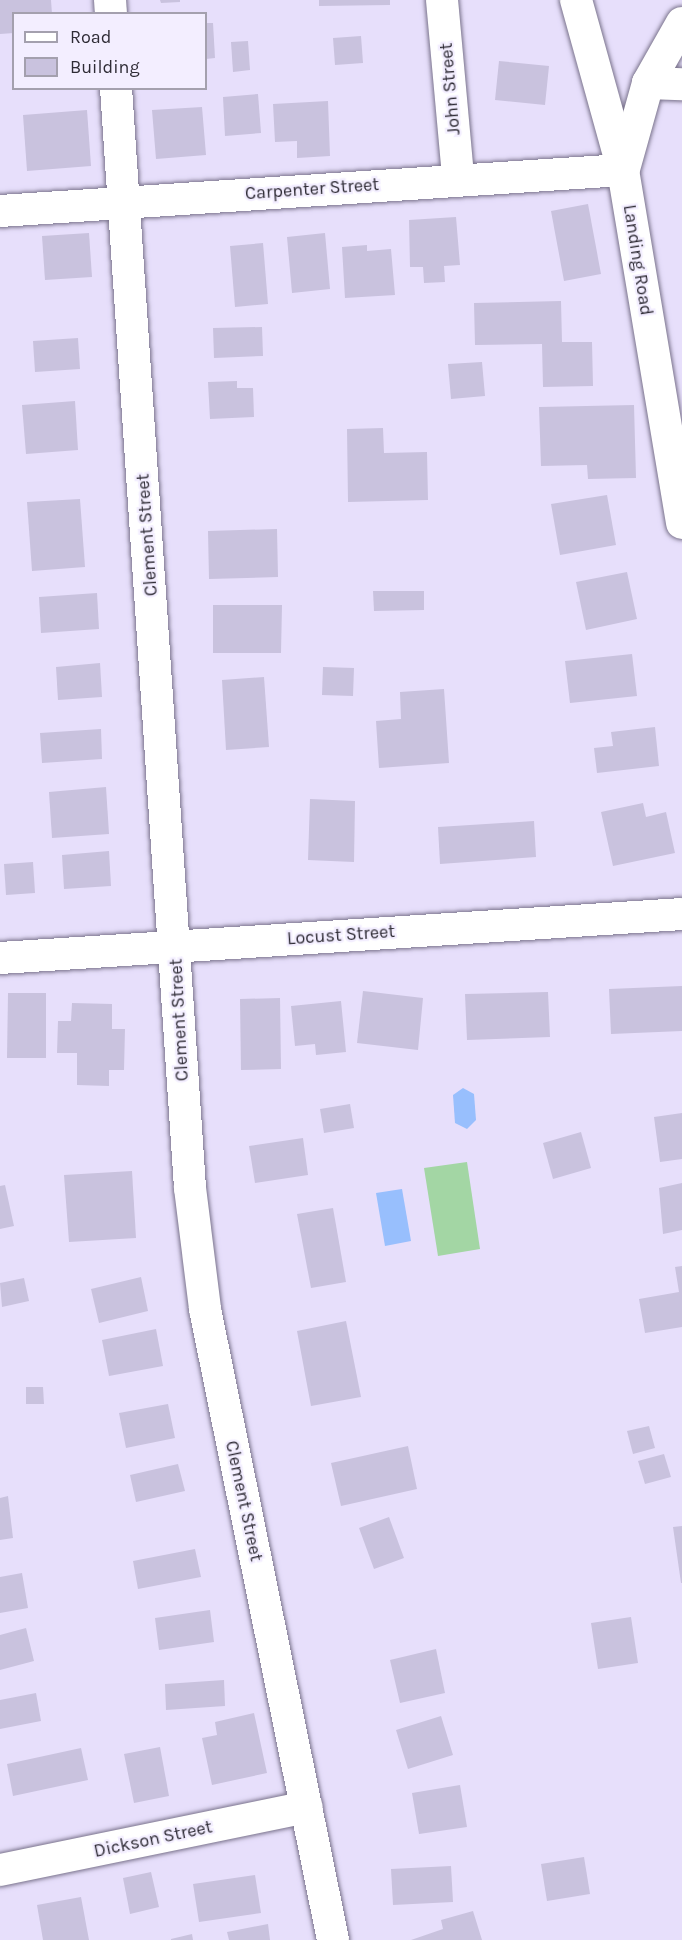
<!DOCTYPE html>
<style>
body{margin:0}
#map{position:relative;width:682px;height:1940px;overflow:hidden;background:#e7dffb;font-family:Karla,sans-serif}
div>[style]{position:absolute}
.green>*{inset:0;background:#a3d6a4}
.water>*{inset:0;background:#98bffd}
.building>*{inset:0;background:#c9c2de}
.roads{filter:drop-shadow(0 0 2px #7a738c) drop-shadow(0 0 2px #7a738c)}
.minor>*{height:32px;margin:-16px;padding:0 16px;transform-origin:16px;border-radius:16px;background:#fff}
span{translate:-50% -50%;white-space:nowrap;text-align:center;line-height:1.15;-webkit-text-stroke:4.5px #f3eeff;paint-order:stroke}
.street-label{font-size:18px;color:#2e2b35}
.legend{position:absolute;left:12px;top:12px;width:195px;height:78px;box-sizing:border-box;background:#f3eeff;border:2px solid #a4a0ae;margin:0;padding:8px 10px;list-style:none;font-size:18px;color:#2e2b35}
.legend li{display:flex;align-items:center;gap:12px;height:30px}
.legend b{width:30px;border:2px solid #a4a0ae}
</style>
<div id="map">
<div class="green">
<i style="clip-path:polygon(467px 1162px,480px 1249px,438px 1256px,424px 1168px)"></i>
</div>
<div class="water">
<i style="clip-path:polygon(463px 1088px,474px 1094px,476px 1120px,467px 1129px,455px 1123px,453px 1095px)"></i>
<i style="clip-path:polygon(402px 1189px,411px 1241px,385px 1246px,376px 1193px)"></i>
</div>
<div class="building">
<i style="clip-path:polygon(0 0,51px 0,52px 14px,14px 14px,14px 33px,0 34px)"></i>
<i style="clip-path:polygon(160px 0,180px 0,180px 2px,161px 3px)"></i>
<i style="clip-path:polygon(319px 0,390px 0,390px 5px,319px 6px)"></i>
<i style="clip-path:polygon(206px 23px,213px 23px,215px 58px,206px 59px)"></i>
<i style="clip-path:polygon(361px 36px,363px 63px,335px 65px,333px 38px)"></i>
<i style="clip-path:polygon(248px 41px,250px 70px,233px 72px,231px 42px)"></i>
<i style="clip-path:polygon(499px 61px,549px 66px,545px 105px,495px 100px)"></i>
<i style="clip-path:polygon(258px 94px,261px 133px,225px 136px,223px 97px)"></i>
<i style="clip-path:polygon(328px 101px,330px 156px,297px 158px,297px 141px,275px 142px,273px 104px)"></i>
<i style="clip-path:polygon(202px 107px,206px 155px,156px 159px,152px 110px)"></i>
<i style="clip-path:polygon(87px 110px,91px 166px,27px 171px,23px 115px)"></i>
<i style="clip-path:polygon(588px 204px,601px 274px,564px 281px,551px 211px)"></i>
<i style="clip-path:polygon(456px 217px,460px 265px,444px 266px,445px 282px,424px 283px,423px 267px,410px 267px,409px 220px)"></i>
<i style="clip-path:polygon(89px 233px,92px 277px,45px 280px,42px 236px)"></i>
<i style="clip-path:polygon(325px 233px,330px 289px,292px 293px,287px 237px)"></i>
<i style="clip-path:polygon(263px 243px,268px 304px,235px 307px,230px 246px)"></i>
<i style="clip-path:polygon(367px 245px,367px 251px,391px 249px,395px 295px,345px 298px,342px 247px)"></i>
<i style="clip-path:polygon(561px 301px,562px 342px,592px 342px,593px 386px,543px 387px,542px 344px,475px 345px,474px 303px)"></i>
<i style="clip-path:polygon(262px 327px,263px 356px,214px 358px,213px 328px)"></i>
<i style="clip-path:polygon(78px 338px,80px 369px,35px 372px,33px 341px)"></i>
<i style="clip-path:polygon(482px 362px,485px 396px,451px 399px,448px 364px)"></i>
<i style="clip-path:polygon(237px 381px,237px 388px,253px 388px,254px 417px,210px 419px,208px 382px)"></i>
<i style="clip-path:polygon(75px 401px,78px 450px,26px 454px,22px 405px)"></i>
<i style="clip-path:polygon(634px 405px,636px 478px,588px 479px,587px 465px,541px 466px,539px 407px)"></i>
<i style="clip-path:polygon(383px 428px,384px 453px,427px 452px,428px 500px,348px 502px,347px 429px)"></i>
<i style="clip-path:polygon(607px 495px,616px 545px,560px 555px,551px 504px)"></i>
<i style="clip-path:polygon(80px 499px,85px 567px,32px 571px,27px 502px)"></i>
<i style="clip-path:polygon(277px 529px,278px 577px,209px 579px,208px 531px)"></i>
<i style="clip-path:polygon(627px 572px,637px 619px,586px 630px,576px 582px)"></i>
<i style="clip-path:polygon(373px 591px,424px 591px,424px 610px,374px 611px)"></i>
<i style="clip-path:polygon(97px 593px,99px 629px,41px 633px,39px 597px)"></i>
<i style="clip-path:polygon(213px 605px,282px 605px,281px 653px,213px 653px)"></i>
<i style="clip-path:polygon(632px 654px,637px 696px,570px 703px,565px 661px)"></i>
<i style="clip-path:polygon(100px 663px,102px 697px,58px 700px,56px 667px)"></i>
<i style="clip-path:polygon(323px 667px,354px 668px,353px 696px,322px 695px)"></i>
<i style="clip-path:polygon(264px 677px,269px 747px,226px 750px,222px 680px)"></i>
<i style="clip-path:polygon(444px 689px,449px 763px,379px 768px,376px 721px,401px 719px,400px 692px)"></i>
<i style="clip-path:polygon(655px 727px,659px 766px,597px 773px,594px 748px,613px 746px,611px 732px)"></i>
<i style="clip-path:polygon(101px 729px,102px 759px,42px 763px,40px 733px)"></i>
<i style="clip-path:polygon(106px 787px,109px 834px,52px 838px,49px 792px)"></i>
<i style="clip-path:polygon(310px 799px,355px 801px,354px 862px,308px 860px)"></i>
<i style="clip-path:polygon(643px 803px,646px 817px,666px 812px,675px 853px,613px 866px,601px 812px)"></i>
<i style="clip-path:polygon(534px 821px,536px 857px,440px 864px,438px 827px)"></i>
<i style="clip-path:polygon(109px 851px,111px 886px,64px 889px,62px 855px)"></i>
<i style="clip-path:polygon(33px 862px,35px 893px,6px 895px,4px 864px)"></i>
<i style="clip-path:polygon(682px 986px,682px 1031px,611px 1034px,609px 989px)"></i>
<i style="clip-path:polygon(363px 991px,423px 998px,418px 1050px,357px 1043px)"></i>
<i style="clip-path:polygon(548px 992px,550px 1037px,467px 1040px,465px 994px)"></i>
<i style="clip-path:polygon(8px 993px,46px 993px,46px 1058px,7px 1058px)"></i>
<i style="clip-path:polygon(280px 998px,281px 1069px,241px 1070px,240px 999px)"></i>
<i style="clip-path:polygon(341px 1001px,346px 1052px,316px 1055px,315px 1044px,295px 1046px,291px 1006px)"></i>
<i style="clip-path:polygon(72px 1003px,112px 1004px,112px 1029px,125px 1029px,124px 1070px,109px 1070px,109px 1086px,77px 1085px,77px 1053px,57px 1053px,58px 1021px,71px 1021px)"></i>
<i style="clip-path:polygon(350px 1104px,354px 1128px,324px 1133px,320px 1109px)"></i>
<i style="clip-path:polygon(682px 1113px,682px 1159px,660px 1162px,654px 1117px)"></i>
<i style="clip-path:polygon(581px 1132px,591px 1168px,553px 1179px,543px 1143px)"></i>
<i style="clip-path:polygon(303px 1138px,308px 1175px,255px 1183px,249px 1146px)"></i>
<i style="clip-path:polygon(132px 1171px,136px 1238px,69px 1242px,64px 1175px)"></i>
<i style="clip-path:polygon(682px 1183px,682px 1230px,663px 1234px,659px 1188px)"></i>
<i style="clip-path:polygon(5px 1185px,14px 1226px,0 1229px,0 1186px)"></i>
<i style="clip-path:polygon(333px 1208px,346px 1282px,311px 1288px,297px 1214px)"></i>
<i style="clip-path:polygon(682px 1266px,682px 1327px,645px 1333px,639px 1299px,679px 1292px,675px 1267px)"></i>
<i style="clip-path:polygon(141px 1277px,148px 1311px,99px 1323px,91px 1289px)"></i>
<i style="clip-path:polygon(24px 1278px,29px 1301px,2px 1307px,0 1283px)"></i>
<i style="clip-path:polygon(346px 1321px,361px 1397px,311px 1406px,297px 1331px)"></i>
<i style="clip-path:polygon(156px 1329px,163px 1366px,109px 1376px,102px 1340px)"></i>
<i style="clip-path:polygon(26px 1387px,43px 1387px,44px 1404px,26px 1404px)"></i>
<i style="clip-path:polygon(168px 1404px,175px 1438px,126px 1448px,119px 1413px)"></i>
<i style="clip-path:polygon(649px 1426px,655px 1448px,633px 1454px,627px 1431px)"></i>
<i style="clip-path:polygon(408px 1446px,417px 1489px,341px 1506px,331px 1463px)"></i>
<i style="clip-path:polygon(664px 1454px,671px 1477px,645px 1484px,638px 1461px)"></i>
<i style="clip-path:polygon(178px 1464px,185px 1491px,136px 1502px,130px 1475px)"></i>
<i style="clip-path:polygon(8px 1496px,13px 1538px,0 1540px,0 1498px)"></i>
<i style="clip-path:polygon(389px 1517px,404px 1558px,374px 1569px,359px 1528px)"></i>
<i style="clip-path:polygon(682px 1526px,682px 1583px,681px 1583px,673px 1527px)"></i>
<i style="clip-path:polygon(195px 1549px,201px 1577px,138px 1589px,133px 1561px)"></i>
<i style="clip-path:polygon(22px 1573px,28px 1608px,0 1613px,0 1577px)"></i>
<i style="clip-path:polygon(210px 1610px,214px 1642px,159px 1650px,155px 1618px)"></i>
<i style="clip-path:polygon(631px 1617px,638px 1663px,598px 1669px,591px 1623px)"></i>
<i style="clip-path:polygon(26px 1628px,34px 1661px,0 1670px,0 1635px)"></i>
<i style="clip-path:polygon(436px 1649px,445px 1693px,400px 1703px,390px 1660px)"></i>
<i style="clip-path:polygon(224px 1680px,225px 1706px,166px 1710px,165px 1684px)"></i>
<i style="clip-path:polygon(36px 1693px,41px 1721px,0 1729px,0 1700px)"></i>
<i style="clip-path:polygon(254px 1713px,267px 1773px,212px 1785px,202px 1738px,217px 1735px,215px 1722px)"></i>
<i style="clip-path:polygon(441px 1716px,453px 1755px,408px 1769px,396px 1730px)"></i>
<i style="clip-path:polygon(160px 1747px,169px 1796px,134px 1803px,124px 1754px)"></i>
<i style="clip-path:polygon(81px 1748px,88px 1780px,13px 1796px,7px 1764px)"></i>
<i style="clip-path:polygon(460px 1785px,467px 1827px,419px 1834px,412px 1793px)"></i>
<i style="clip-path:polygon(584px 1857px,590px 1894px,547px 1901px,541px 1864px)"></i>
<i style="clip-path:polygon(451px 1866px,453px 1902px,393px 1905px,391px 1869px)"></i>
<i style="clip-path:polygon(151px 1872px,159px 1907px,130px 1914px,123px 1878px)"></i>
<i style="clip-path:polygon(255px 1875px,261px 1913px,199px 1922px,193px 1884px)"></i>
<i style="clip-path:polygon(81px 1897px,89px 1940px,43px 1940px,37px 1905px)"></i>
<i style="clip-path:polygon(473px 1911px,482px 1940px,411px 1940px,443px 1929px,441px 1920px)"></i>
<i style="clip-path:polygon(268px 1924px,270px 1940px,229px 1940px,227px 1932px)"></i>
<i style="clip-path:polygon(192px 1934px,193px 1940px,171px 1940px,171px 1939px)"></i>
</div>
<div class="roads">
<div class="minor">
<i style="left:110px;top:0;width:14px;rotate:86deg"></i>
<i style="left:442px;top:0;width:178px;rotate:84.8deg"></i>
<i style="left:576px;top:0;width:176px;rotate:74.5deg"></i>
<i style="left:623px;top:170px;width:358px;rotate:80.5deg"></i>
<i style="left:648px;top:83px;width:34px;rotate:2deg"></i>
<i style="left:116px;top:88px;width:1102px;rotate:86.15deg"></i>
<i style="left:190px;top:1188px;width:122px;rotate:82.9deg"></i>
<i style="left:205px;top:1309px;width:644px;rotate:78.53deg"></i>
<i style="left:624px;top:169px;width:89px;rotate:-74.4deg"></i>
<i style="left:648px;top:83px;width:69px;rotate:-60.5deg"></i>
<i style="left:0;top:211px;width:624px;rotate:-3.77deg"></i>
<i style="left:0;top:958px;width:683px;rotate:-3.69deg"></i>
<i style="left:0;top:1870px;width:313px;rotate:-11.6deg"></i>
</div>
</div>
<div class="street-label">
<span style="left:450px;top:89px;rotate:-95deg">John Street</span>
<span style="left:312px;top:189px;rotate:-4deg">Carpenter Street</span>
<span style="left:638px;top:260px;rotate:81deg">Landing Road</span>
<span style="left:147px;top:535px;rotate:-94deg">Clement Street</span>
<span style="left:341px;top:935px;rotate:-4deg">Locust Street</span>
<span style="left:179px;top:1020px;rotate:-93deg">Clement Street</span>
<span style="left:244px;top:1501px;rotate:78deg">Clement Street</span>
<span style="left:153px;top:1839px;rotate:-12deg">Dickson Street</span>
</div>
<ul class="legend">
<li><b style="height:8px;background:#fff"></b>Road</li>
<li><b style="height:16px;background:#c9c2de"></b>Building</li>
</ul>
</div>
